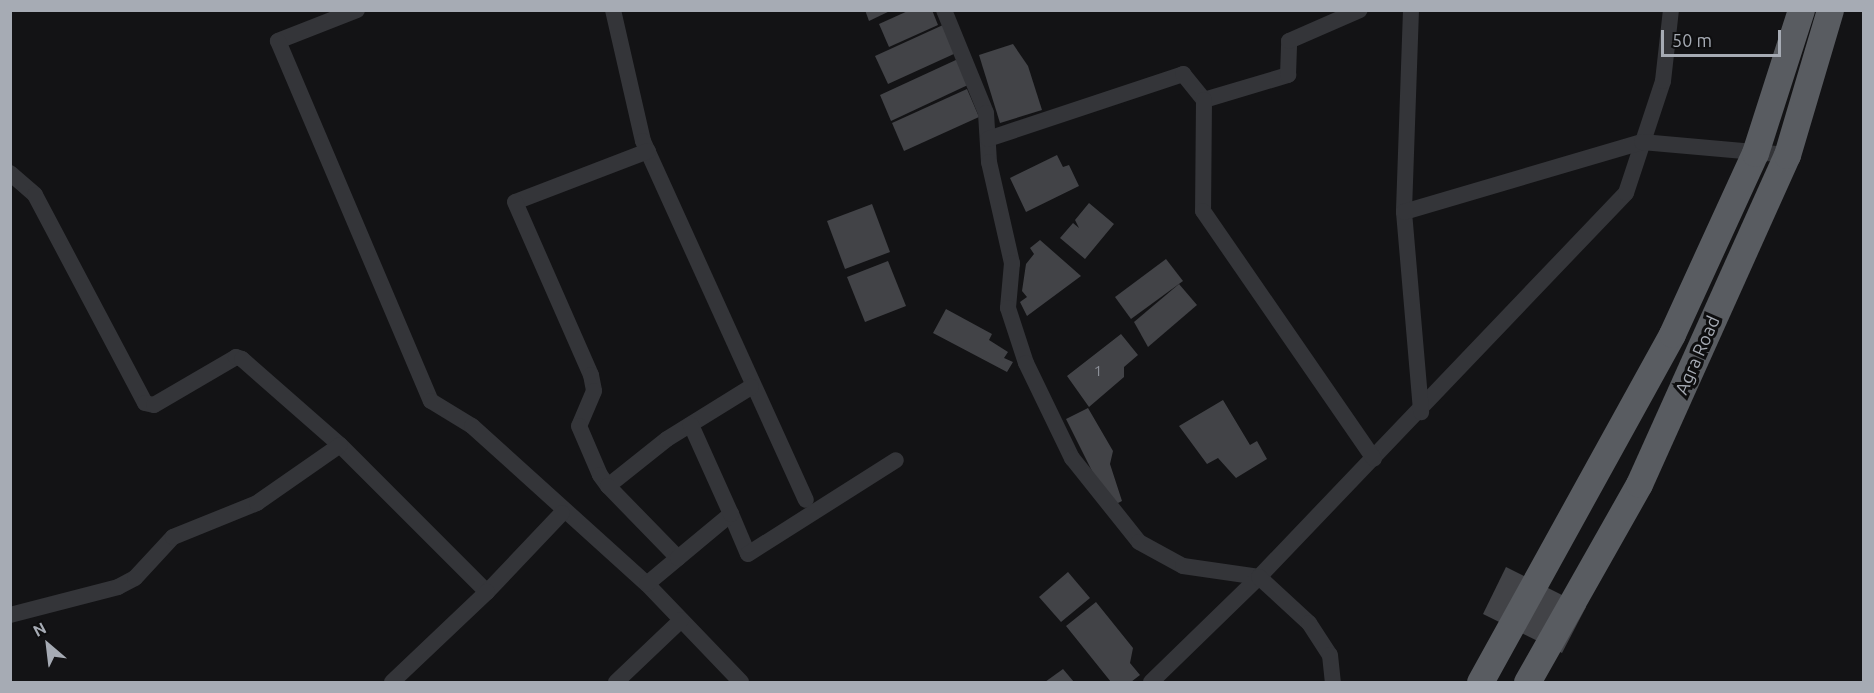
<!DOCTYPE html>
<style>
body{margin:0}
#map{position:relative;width:1874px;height:693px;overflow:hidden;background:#131315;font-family:Ubuntu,sans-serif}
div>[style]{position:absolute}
.building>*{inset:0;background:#424347}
.minor>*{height:16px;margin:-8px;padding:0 8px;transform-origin:8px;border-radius:8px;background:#343539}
.trunk>*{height:27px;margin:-13.5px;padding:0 13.5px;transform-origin:13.5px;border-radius:13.5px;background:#595c61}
span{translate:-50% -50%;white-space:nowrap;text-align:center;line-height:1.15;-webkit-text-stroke:6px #0e0e0f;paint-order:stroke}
.number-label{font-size:15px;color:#8d9199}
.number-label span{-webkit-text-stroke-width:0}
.street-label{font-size:18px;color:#a6abb4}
.frame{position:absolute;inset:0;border:12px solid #a6abb4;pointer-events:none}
.north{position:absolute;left:18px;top:615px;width:60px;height:60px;-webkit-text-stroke:4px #0e0e0f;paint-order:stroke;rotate:332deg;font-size:16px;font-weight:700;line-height:24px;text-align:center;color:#a6abb4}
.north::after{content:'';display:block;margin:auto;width:21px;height:27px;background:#a6abb4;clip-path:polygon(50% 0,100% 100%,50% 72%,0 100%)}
.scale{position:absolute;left:1661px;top:30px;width:120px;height:27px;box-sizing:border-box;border:3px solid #a6abb4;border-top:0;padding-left:8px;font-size:18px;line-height:21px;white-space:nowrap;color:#a6abb4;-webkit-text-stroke:4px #0e0e0f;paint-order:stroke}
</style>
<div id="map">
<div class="building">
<i style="clip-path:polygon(865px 10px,892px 10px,869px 21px)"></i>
<i style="clip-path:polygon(910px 10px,932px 10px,938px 25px,889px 47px,879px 24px)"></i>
<i style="clip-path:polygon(943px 25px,956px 53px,888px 84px,875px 56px)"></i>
<i style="clip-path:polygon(1013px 44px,1028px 66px,1042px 110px,1000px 123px,979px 55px)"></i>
<i style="clip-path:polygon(958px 59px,970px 84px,891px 121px,880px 95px)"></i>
<i style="clip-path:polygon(967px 89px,979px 117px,904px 151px,892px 123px)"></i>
<i style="clip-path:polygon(1057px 155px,1063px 167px,1069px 165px,1079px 186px,1026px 212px,1010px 178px)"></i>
<i style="clip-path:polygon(1089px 203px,1114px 224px,1085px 259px,1060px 238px,1073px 223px,1079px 228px,1075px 220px)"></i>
<i style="clip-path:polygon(872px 204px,890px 252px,845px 269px,827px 221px)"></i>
<i style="clip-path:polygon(1040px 240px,1081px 276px,1027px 316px,1020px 302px,1027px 297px,1022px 291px,1026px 264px,1034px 254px,1030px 248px)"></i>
<i style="clip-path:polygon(1166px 259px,1183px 281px,1131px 319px,1115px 297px)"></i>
<i style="clip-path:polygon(888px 261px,906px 306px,865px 322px,847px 277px)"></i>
<i style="clip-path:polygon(1179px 284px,1197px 305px,1148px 347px,1134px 322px)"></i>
<i style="clip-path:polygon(946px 309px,992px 334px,989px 340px,1008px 352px,1004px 358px,1013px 362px,1007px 372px,933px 333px)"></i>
<i style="clip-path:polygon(1121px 334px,1138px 355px,1124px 367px,1124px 377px,1089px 407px,1067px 376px)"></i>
<i style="clip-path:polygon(1223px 400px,1250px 445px,1257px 441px,1267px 459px,1236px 478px,1218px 458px,1207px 464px,1179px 426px)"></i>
<i style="clip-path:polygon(1088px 408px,1113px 451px,1110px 464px,1122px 501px,1110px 507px,1066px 419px)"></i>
<i style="clip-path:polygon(1506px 567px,1586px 607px,1562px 653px,1483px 614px)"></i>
<i style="clip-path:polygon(1068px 572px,1090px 598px,1061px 622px,1039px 597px)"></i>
<i style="clip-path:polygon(1096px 602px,1133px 648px,1130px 663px,1140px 675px,1131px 682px,1111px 682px,1066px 626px)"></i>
<i style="clip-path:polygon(1063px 669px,1074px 682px,1045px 682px)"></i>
</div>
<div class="minor">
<i style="left:357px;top:10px;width:85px;rotate:158.6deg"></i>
<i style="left:278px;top:41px;width:391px;rotate:67deg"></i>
<i style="left:431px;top:401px;width:48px;rotate:31.4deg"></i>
<i style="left:472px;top:426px;width:236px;rotate:42.1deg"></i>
<i style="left:647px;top:584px;width:136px;rotate:46.2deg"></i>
<i style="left:613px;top:10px;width:134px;rotate:77.1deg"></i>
<i style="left:643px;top:141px;width:394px;rotate:65.6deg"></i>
<i style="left:944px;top:10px;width:111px;rotate:67.8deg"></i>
<i style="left:986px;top:113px;width:49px;rotate:86.5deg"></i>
<i style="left:989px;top:162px;width:104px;rotate:77.2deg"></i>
<i style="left:1012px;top:263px;width:45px;rotate:95.1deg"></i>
<i style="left:1008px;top:308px;width:58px;rotate:71.9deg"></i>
<i style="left:1026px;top:363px;width:106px;rotate:64.2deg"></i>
<i style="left:1072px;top:458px;width:107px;rotate:51.4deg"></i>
<i style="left:1139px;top:542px;width:50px;rotate:28.6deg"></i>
<i style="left:1183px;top:566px;width:77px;rotate:8.2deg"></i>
<i style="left:1259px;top:577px;width:531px;rotate:-46.3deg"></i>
<i style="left:1626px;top:193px;width:118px;rotate:-71.7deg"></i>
<i style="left:1663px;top:81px;width:71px;rotate:-83.6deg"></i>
<i style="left:1411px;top:10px;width:202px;rotate:92deg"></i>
<i style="left:1404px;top:212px;width:201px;rotate:85.1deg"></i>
<i style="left:1204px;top:100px;width:88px;rotate:-16.6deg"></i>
<i style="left:1288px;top:75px;width:34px;rotate:-88deg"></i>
<i style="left:1289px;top:41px;width:77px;rotate:-23.6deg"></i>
<i style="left:988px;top:139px;width:206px;rotate:-18.4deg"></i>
<i style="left:1183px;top:74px;width:33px;rotate:51deg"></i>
<i style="left:1204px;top:100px;width:111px;rotate:90.5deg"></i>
<i style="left:1203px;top:211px;width:301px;rotate:55.4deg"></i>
<i style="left:648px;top:151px;width:142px;rotate:159deg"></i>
<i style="left:515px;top:202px;width:189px;rotate:66.3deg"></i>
<i style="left:591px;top:375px;width:16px;rotate:79deg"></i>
<i style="left:594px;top:391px;width:38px;rotate:113deg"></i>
<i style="left:579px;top:426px;width:53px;rotate:66.8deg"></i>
<i style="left:600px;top:475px;width:14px;rotate:54deg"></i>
<i style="left:608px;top:486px;width:75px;rotate:-38.5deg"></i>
<i style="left:667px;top:439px;width:99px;rotate:-31.8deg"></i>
<i style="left:10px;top:173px;width:33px;rotate:41deg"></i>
<i style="left:35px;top:195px;width:235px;rotate:62.1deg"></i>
<i style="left:145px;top:403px;width:9px;rotate:13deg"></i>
<i style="left:154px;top:405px;width:95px;rotate:-30.3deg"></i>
<i style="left:236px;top:357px;width:6px;rotate:18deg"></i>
<i style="left:242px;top:359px;width:130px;rotate:41.3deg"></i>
<i style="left:340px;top:445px;width:208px;rotate:45deg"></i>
<i style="left:487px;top:592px;width:109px;rotate:-46.5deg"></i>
<i style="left:1404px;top:212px;width:248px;rotate:-16.4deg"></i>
<i style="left:1642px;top:142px;width:146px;rotate:5.1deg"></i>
<i style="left:608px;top:486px;width:100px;rotate:45.8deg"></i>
<i style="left:678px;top:558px;width:40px;rotate:140deg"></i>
<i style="left:731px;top:514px;width:43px;rotate:67deg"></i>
<i style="left:748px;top:554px;width:175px;rotate:-32.4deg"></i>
<i style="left:678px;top:558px;width:69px;rotate:-39.7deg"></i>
<i style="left:731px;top:514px;width:98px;rotate:-114.2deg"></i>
<i style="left:10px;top:615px;width:112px;rotate:-14.5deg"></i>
<i style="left:118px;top:587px;width:19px;rotate:-28deg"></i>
<i style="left:135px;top:578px;width:56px;rotate:-47.2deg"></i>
<i style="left:173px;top:537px;width:91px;rotate:-22deg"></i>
<i style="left:257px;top:503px;width:101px;rotate:-34.9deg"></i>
<i style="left:392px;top:682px;width:131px;rotate:-43.5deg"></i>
<i style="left:616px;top:682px;width:90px;rotate:-43.6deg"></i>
<i style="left:1151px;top:682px;width:151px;rotate:-44.2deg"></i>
<i style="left:1259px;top:577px;width:68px;rotate:42.6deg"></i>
<i style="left:1309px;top:623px;width:38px;rotate:57deg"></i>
<i style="left:1330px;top:655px;width:27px;rotate:84deg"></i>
</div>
<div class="trunk">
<i style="left:1480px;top:682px;width:397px;rotate:-61.1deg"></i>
<i style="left:1672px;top:334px;width:199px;rotate:-65.4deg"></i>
<i style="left:1755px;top:153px;width:150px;rotate:-72.2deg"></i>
<i style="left:1527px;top:682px;width:227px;rotate:-60.5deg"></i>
<i style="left:1639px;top:484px;width:361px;rotate:-65.8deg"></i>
<i style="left:1787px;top:155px;width:151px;rotate:-73.5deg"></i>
</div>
<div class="number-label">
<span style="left:1098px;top:371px">1</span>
</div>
<div class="street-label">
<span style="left:1697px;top:355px;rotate:-66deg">Agra Road</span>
</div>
<div class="frame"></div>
<div class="north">N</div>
<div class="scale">50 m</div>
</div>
